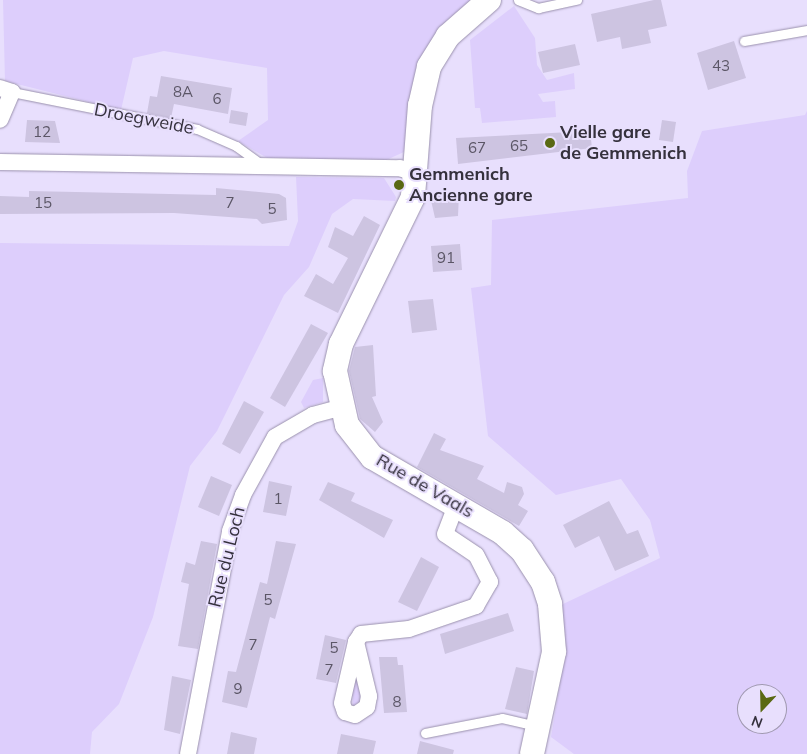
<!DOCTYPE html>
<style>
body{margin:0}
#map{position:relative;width:807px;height:754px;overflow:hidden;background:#e8dffd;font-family:Mulish,sans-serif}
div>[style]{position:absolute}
.green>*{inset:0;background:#ddcefc}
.building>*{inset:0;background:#cdc4e1}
.roads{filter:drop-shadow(0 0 1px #9a91ad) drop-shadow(0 0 1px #9a91ad)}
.service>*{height:9px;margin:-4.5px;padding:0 4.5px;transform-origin:4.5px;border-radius:4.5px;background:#fff}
.minor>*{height:16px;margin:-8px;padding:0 8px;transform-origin:8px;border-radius:8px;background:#fff}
.secondary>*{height:24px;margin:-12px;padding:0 12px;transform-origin:12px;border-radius:12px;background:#fff}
.dots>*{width:14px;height:14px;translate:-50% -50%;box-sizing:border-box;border:2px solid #e8dffd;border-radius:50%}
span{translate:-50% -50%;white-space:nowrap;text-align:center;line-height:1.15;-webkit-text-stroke:4px #e8dffd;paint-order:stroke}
.number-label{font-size:15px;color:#5b5666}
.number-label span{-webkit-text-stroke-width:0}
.street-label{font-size:18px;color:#35313d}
.poi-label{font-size:18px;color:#35313d;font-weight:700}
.left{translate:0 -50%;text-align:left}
.north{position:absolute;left:737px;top:684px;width:50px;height:50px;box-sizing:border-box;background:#e8dffd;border:1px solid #a099b0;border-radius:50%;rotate:201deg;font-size:14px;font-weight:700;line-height:20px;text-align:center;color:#35313d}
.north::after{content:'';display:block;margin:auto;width:18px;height:22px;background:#5a6913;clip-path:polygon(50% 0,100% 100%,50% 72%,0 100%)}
</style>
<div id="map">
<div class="green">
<i style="clip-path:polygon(3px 0,473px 0,457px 13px,406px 151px,382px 162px,274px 162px,238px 141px,268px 120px,267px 68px,164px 51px,133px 58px,121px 110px,5px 81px)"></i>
<i style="clip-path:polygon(514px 6px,535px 38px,537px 65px,547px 80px,574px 73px,575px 89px,538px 94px,543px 102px,555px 101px,556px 117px,482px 123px,480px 108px,475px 108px,470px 40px)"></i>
<i style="clip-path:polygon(evenodd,807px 111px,807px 754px,574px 754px,551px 737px,565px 654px,561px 605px,660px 558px,650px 520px,621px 479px,556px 495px,488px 436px,471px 288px,491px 285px,492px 220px,688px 198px,687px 171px,702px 131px,805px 115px,807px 111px,747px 694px,777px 694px,777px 724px,747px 724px,747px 694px)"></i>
<i style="clip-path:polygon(296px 177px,384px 178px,396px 197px,395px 201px,353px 199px,332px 214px,309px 267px,284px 295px,217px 431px,190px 466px,153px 617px,119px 704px,92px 732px,90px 754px,0 754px,0 243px,289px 246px,298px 221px)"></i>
<i style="clip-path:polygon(323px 378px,323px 402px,304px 408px,301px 402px,313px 380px)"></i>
<i style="clip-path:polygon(357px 675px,362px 700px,353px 706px,352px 682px)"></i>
</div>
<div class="building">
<i style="clip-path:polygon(654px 0,661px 0,667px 26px,648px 30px,651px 43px,622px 49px,620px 37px,597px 42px,591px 14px)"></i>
<i style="clip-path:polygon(734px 41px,746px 78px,708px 90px,697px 53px)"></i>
<i style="clip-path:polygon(575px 44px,580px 65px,543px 73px,538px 52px)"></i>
<i style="clip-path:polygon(161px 76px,232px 88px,228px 114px,174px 104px,171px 118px,147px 113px,150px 96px,157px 97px)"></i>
<i style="clip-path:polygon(231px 110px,248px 113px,246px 126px,229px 123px)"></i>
<i style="clip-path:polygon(27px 120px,55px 121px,60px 143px,25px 142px)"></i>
<i style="clip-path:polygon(662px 120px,676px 122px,673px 142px,659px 140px)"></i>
<i style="clip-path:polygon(590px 131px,592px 148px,458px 164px,456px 138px)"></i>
<i style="clip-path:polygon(216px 188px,279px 194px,286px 198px,287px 220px,262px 224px,257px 219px,174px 213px,0 214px,0 196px,29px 197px,29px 191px,216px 195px)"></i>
<i style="clip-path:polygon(459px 194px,458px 216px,435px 218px,430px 196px)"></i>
<i style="clip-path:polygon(364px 216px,380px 225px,338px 313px,304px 296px,316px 274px,333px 284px,348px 258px,328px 247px,335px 227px,353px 236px)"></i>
<i style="clip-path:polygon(460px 244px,462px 270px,433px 272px,431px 246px)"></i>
<i style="clip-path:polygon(433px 299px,437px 330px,412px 333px,408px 301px)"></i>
<i style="clip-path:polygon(311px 324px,328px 333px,285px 407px,270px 398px)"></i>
<i style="clip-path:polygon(373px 345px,376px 396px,372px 397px,383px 422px,375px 432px,360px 419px,349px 371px,355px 347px)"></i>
<i style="clip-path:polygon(244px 401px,264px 412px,240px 454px,222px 444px)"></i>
<i style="clip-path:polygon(434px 433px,446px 439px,440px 450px,484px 466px,477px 479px,504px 493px,507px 482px,522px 487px,524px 494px,518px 505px,528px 511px,519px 526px,417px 467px)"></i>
<i style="clip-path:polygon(211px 476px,232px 485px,219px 516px,198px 507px)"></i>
<i style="clip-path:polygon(269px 481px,292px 486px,286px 516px,263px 512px)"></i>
<i style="clip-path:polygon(328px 482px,355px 493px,351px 501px,393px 520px,384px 538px,319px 500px)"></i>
<i style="clip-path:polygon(609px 501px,627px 534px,638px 530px,649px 556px,615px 571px,599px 536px,575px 548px,563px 525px)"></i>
<i style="clip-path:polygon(201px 541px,217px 544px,198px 649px,178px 646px,189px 584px,181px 582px,186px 562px,195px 565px)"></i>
<i style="clip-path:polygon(276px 541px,296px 544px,275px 619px,270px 617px,247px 708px,222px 702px,228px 671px,236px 672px,260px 582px,267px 584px)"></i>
<i style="clip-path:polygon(421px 557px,439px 567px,417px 611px,398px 602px)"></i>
<i style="clip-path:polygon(508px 613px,514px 631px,445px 654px,440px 634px)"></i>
<i style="clip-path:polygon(325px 635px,346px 640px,336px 683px,316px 679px)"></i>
<i style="clip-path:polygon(379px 657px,397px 657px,398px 665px,403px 665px,407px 712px,384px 713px)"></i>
<i style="clip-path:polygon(516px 667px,534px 671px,527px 714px,505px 709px)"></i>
<i style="clip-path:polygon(172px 676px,191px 680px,180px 734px,164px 730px)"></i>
<i style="clip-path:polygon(231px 732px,257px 738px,254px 754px,227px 754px)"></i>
<i style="clip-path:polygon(341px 734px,376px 741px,373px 754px,337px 754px)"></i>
<i style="clip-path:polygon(420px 741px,454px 750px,453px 754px,417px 754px)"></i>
</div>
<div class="roads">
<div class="service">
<i style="left:518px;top:0;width:22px;rotate:22deg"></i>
<i style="left:538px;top:8px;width:40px;rotate:-12deg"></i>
<i style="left:744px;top:41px;width:64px;rotate:-9.9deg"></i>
<i style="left:12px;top:92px;width:189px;rotate:11.3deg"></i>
<i style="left:197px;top:129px;width:43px;rotate:23.6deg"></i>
<i style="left:236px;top:146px;width:31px;rotate:36deg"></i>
<i style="left:425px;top:733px;width:78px;rotate:-11deg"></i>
<i style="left:502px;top:718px;width:36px;rotate:13deg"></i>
</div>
<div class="minor">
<i style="left:0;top:88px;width:13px;rotate:18deg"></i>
<i style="left:12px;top:92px;width:30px;rotate:113deg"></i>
<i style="left:0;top:162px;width:400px;rotate:0.9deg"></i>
<i style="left:400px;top:168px;width:17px;rotate:21deg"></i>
<i style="left:356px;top:642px;width:56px;rotate:76.5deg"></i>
<i style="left:369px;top:696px;width:11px;rotate:100deg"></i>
<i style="left:367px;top:707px;width:14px;rotate:146deg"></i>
<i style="left:355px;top:715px;width:10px;rotate:-163deg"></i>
<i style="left:345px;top:712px;width:9px;rotate:-108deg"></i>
<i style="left:342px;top:703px;width:63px;rotate:-77.1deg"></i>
<i style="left:356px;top:642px;width:9px;rotate:-58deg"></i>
<i style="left:361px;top:634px;width:48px;rotate:-5.9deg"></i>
<i style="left:409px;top:629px;width:71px;rotate:-18.9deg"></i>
<i style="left:476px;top:606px;width:28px;rotate:-60deg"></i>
<i style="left:490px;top:582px;width:30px;rotate:-117deg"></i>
<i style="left:476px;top:555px;width:37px;rotate:-146deg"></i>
<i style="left:445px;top:534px;width:30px;rotate:-69deg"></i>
<i style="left:188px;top:754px;width:227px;rotate:-79.3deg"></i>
<i style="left:230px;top:531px;width:38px;rotate:-70deg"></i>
<i style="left:243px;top:495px;width:66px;rotate:-61.1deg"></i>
<i style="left:275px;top:437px;width:44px;rotate:-30.1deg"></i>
<i style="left:313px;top:415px;width:28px;rotate:-15deg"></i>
</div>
<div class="secondary">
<i style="left:489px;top:0;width:55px;rotate:138.7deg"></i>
<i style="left:448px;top:36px;width:36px;rotate:122deg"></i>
<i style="left:429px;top:67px;width:39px;rotate:103deg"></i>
<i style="left:420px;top:105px;width:92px;rotate:94.4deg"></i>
<i style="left:413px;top:197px;width:164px;rotate:116.1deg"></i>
<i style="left:341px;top:344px;width:28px;rotate:103deg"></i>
<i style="left:335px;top:371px;width:55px;rotate:77.5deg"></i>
<i style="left:347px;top:425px;width:41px;rotate:52deg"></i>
<i style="left:372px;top:457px;width:151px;rotate:30.1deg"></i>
<i style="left:503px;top:533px;width:25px;rotate:42deg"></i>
<i style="left:522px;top:550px;width:38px;rotate:57deg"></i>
<i style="left:543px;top:582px;width:23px;rotate:72deg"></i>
<i style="left:550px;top:604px;width:48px;rotate:85.2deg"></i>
<i style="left:554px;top:652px;width:104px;rotate:102.2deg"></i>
</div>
</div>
<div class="dots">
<i style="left:550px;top:143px;background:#5a6913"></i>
<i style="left:399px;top:185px;background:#5a6913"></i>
</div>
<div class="number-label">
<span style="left:721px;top:66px">43</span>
<span style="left:183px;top:92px">8A</span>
<span style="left:217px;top:99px">6</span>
<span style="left:42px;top:132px">12</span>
<span style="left:519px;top:146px">65</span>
<span style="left:477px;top:148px">67</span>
<span style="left:43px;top:203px">15</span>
<span style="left:230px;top:203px">7</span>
<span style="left:272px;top:209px">5</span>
<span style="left:446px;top:258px">91</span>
<span style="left:278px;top:499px">1</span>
<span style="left:268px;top:600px">5</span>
<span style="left:253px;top:645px">7</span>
<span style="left:334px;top:648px">5</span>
<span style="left:329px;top:670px">7</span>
<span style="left:238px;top:689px">9</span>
<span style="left:397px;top:702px">8</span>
</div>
<div class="street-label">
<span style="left:144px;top:119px;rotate:11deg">Droegweide</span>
<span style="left:425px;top:486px;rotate:30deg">Rue de Vaals</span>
<span style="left:227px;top:557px;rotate:-76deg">Rue du Loch</span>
</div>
<div class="poi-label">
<span class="left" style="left:560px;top:143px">Vielle gare<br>de Gemmenich</span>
<span class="left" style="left:409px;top:185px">Gemmenich<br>Ancienne gare</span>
</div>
<div class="north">N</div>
</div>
